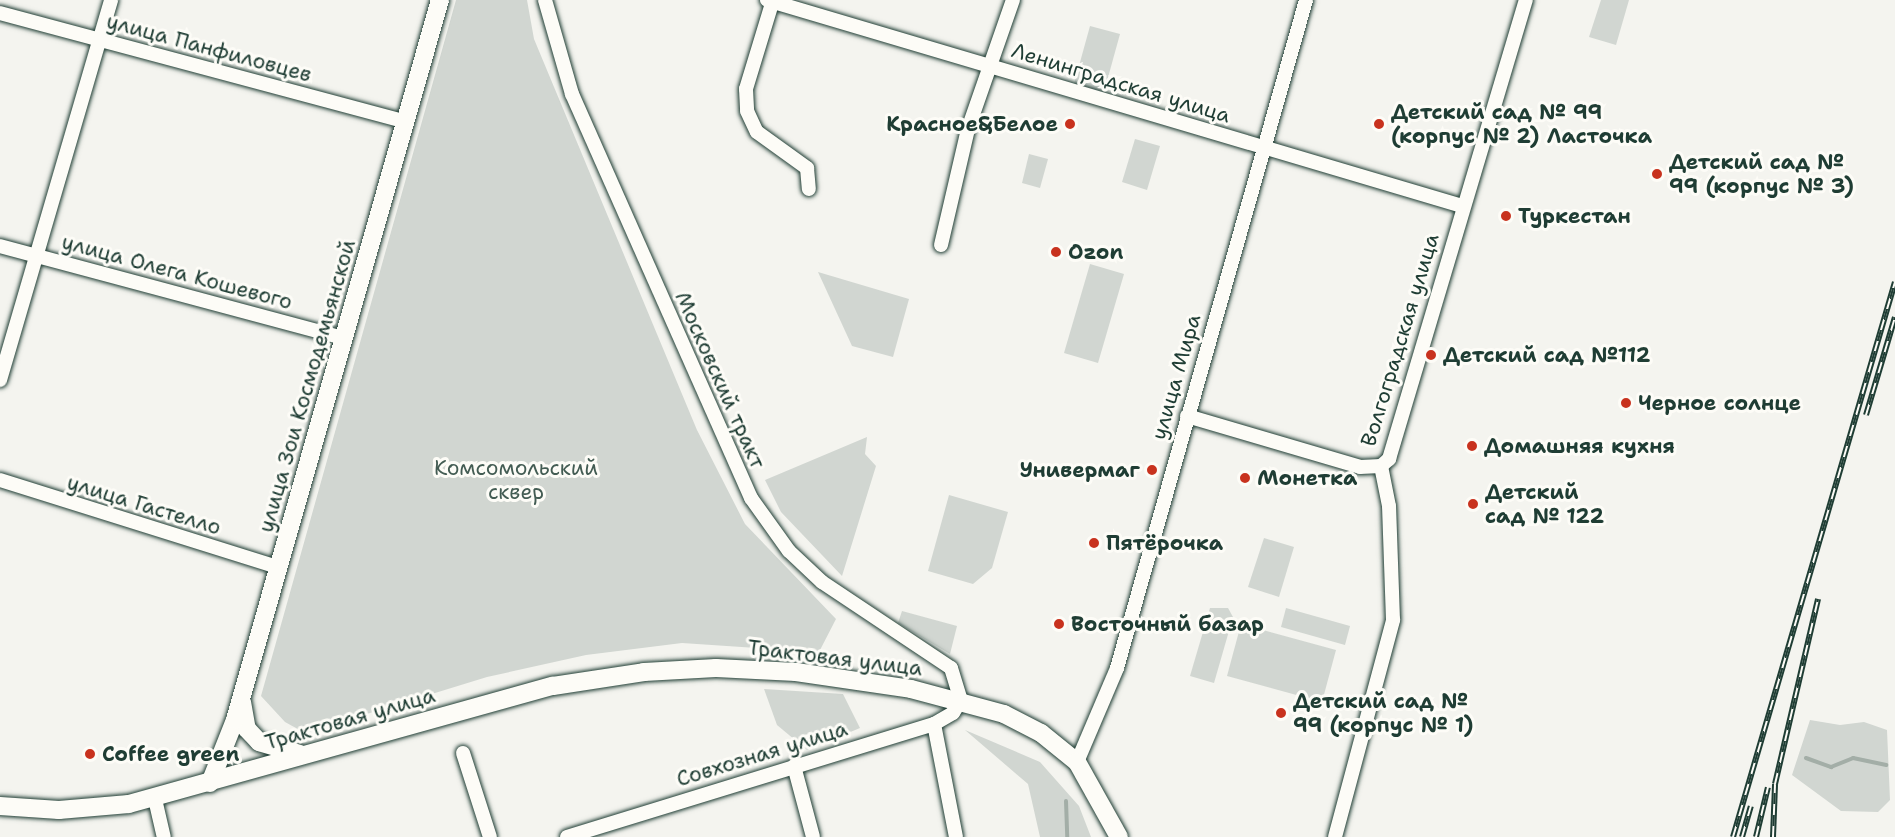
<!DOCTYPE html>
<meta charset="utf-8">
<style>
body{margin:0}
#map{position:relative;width:1895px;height:837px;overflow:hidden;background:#f4f4ef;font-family:"Shantell Sans",sans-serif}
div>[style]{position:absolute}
.green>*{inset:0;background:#d1d6d1}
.stream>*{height:4px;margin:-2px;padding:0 2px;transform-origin:2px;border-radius:2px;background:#a3aea7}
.roads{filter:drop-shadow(0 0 2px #1f3d34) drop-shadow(0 0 2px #1f3d34)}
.minor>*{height:14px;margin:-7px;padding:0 7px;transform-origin:7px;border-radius:7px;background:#fdfcf7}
.major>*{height:18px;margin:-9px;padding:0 9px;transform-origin:9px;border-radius:9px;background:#fdfcf7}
.rail>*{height:6px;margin-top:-3px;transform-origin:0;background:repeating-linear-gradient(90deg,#fdfcf7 0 11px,#1f3d34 0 22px);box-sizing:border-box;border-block:2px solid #1f3d34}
.dots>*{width:16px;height:16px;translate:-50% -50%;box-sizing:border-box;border:3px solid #fdfcf7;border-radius:50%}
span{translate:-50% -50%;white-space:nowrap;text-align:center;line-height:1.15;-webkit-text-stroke:6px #fdfcf7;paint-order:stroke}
.street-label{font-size:21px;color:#1f3d34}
.poi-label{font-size:21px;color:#1f3d34;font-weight:700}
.left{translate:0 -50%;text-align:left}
.right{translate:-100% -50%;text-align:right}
.park-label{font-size:21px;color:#435c53}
</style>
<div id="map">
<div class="green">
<i style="clip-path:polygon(456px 0,527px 0,534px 39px,697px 430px,745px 524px,836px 619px,819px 652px,682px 643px,586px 655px,487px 677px,305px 733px,285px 722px,261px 696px)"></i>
<i style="clip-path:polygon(1601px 0,1629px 0,1616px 45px,1589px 37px)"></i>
<i style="clip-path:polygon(1090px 26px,1120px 34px,1104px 92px,1074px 84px)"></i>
<i style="clip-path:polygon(1135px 139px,1160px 146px,1147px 190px,1122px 182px)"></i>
<i style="clip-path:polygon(1029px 154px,1048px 159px,1040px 188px,1022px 183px)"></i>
<i style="clip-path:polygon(1090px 264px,1124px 274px,1098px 363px,1064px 353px)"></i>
<i style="clip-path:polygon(818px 272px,909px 299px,893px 357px,852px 346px)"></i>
<i style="clip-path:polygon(867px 437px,865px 454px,876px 466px,842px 576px,781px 512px,765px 480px)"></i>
<i style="clip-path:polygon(949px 495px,1008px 512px,992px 568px,973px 584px,928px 571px)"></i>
<i style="clip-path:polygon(1264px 538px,1294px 547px,1279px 597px,1248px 587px)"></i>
<i style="clip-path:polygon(1210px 608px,1228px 608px,1233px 617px,1214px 683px,1190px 676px)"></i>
<i style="clip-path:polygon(1286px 608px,1350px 626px,1345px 645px,1281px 627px)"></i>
<i style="clip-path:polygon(902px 611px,957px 626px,950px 654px,898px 623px)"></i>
<i style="clip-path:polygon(1241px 624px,1336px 650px,1322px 702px,1227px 676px)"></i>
<i style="clip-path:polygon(764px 689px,843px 694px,860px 728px,807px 750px,777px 725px)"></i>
<i style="clip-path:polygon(1810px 720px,1840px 725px,1864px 722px,1887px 730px,1890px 800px,1878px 812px,1841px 811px,1792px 775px)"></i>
<i style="clip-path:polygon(965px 730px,1040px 762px,1079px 806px,1091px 837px,1040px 837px,1028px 784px)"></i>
</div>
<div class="stream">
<i style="left:1806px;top:758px;width:27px;rotate:20deg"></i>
<i style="left:1831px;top:767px;width:24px;rotate:-22deg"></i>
<i style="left:1853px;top:758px;width:34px;rotate:12deg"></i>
<i style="left:1066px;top:801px;width:36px;rotate:88deg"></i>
</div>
<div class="roads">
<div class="minor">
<i style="left:545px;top:0;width:98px;rotate:74deg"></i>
<i style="left:572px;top:94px;width:442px;rotate:66.1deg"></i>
<i style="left:751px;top:498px;width:65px;rotate:54.4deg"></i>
<i style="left:789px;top:551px;width:45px;rotate:43.2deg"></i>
<i style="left:822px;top:582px;width:155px;rotate:33.7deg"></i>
<i style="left:951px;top:668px;width:34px;rotate:73deg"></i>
<i style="left:961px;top:700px;width:15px;rotate:122deg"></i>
<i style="left:953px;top:713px;width:22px;rotate:150deg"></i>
<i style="left:934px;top:724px;width:384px;rotate:162.9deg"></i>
<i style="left:767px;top:0;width:725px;rotate:16.51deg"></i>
<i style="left:773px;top:0;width:93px;rotate:106.9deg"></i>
<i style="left:746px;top:89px;width:22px;rotate:87deg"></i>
<i style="left:747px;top:111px;width:23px;rotate:65deg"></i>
<i style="left:757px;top:132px;width:62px;rotate:35.8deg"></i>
<i style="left:807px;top:168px;width:21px;rotate:85deg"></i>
<i style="left:0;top:13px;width:421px;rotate:15deg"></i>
<i style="left:941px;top:245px;width:119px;rotate:-76.9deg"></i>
<i style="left:968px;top:129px;width:137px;rotate:-70.8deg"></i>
<i style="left:0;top:246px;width:356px;rotate:15deg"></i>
<i style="left:0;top:380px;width:396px;rotate:-73.7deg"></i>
<i style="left:1187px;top:416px;width:180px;rotate:16.4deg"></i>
<i style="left:1360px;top:467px;width:21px;rotate:-3deg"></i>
<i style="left:1381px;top:466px;width:11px;rotate:-41deg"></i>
<i style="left:1389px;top:459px;width:479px;rotate:-73.4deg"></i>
<i style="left:0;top:480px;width:290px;rotate:17.4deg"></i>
<i style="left:934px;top:724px;width:115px;rotate:79deg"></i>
<i style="left:463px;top:753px;width:88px;rotate:72.2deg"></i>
<i style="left:1077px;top:762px;width:102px;rotate:-66.9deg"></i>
<i style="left:1117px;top:668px;width:694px;rotate:-74.2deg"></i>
<i style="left:794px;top:766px;width:73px;rotate:75deg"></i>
<i style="left:155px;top:799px;width:39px;rotate:77deg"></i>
<i style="left:1335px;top:837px;width:225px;rotate:-75deg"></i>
<i style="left:1393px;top:620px;width:114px;rotate:-92deg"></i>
<i style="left:1389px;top:506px;width:41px;rotate:-101.3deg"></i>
</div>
<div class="major">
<i style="left:242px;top:702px;width:27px;rotate:80deg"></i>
<i style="left:247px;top:729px;width:18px;rotate:47deg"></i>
<i style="left:259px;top:742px;width:43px;rotate:16.3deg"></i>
<i style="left:210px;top:783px;width:68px;rotate:-68.4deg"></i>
<i style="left:235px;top:720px;width:749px;rotate:-74.11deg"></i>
<i style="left:0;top:806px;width:59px;rotate:3.9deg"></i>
<i style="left:59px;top:810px;width:70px;rotate:-4.9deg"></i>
<i style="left:129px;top:804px;width:440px;rotate:-15.6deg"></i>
<i style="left:553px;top:686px;width:92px;rotate:-8.7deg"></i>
<i style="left:644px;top:672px;width:72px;rotate:-3.2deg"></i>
<i style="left:716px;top:668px;width:80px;rotate:2.9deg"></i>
<i style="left:796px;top:672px;width:116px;rotate:8.4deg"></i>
<i style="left:911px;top:689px;width:96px;rotate:15deg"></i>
<i style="left:1004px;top:714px;width:42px;rotate:27.2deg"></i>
<i style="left:1041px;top:733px;width:46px;rotate:38.9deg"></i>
<i style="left:1077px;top:762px;width:86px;rotate:60.8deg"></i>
</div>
</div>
<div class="rail">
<i style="left:1866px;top:415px;width:102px;rotate:-73.5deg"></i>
<i style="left:1733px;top:837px;width:578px;rotate:-73.73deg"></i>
<i style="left:1742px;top:837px;width:32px;rotate:-74deg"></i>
<i style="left:1756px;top:837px;width:51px;rotate:-76.5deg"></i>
<i style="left:1773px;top:837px;width:53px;rotate:-87.8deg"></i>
<i style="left:1775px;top:784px;width:190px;rotate:-76.9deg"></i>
</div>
<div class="dots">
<i style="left:1070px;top:124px;background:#c8321e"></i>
<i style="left:1379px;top:124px;background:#c8321e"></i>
<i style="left:1657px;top:174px;background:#c8321e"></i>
<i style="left:1506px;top:216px;background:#c8321e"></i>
<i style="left:1056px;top:252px;background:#c8321e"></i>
<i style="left:1431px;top:355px;background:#c8321e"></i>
<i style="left:1626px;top:403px;background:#c8321e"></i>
<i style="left:1472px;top:446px;background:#c8321e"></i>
<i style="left:1152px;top:470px;background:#c8321e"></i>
<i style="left:1245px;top:478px;background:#c8321e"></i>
<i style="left:1473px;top:504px;background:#c8321e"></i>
<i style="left:1094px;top:543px;background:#c8321e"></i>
<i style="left:1059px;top:624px;background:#c8321e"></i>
<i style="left:1281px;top:713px;background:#c8321e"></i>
<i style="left:90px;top:754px;background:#c8321e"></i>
</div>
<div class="street-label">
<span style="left:209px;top:48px;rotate:15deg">улица Панфиловцев</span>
<span style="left:1121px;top:83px;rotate:17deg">Ленинградская улица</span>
<span style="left:177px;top:272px;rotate:15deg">улица Олега Кошевого</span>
<span style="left:1400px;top:340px;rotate:-73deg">Волгоградская улица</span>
<span style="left:1176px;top:377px;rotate:-74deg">улица Мира</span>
<span style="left:720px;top:380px;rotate:66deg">Московский тракт</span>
<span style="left:307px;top:386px;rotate:-74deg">улица Зои Космодемьянской</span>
<span style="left:144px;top:505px;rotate:17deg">улица Гастелло</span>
<span style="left:835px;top:658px;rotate:7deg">Трактовая улица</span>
<span style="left:350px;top:719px;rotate:-16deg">Трактовая улица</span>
<span style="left:762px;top:754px;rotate:-17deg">Совхозная улица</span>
</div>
<div class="poi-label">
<span class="left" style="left:1391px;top:124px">Детский сад № 99<br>(корпус № 2) Ласточка</span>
<span class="right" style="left:1058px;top:124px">Красное&amp;Белое</span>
<span class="left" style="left:1669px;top:174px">Детский сад №<br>99 (корпус № 3)</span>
<span class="left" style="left:1518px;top:216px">Туркестан</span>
<span class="left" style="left:1068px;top:252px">Ozon</span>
<span class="left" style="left:1443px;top:355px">Детский сад №112</span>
<span class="left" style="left:1638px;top:403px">Черное солнце</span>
<span class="left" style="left:1484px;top:446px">Домашняя кухня</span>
<span class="right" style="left:1140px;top:470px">Универмаг</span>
<span class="left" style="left:1257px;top:478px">Монетка</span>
<span class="left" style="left:1485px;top:504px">Детский<br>сад № 122</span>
<span class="left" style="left:1106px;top:543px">Пятёрочка</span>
<span class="left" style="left:1071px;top:624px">Восточный базар</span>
<span class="left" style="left:1293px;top:713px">Детский сад №<br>99 (корпус № 1)</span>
<span class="left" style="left:102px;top:754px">Coffee green</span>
</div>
<div class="park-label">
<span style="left:516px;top:480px">Комсомольский<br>сквер</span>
</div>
</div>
